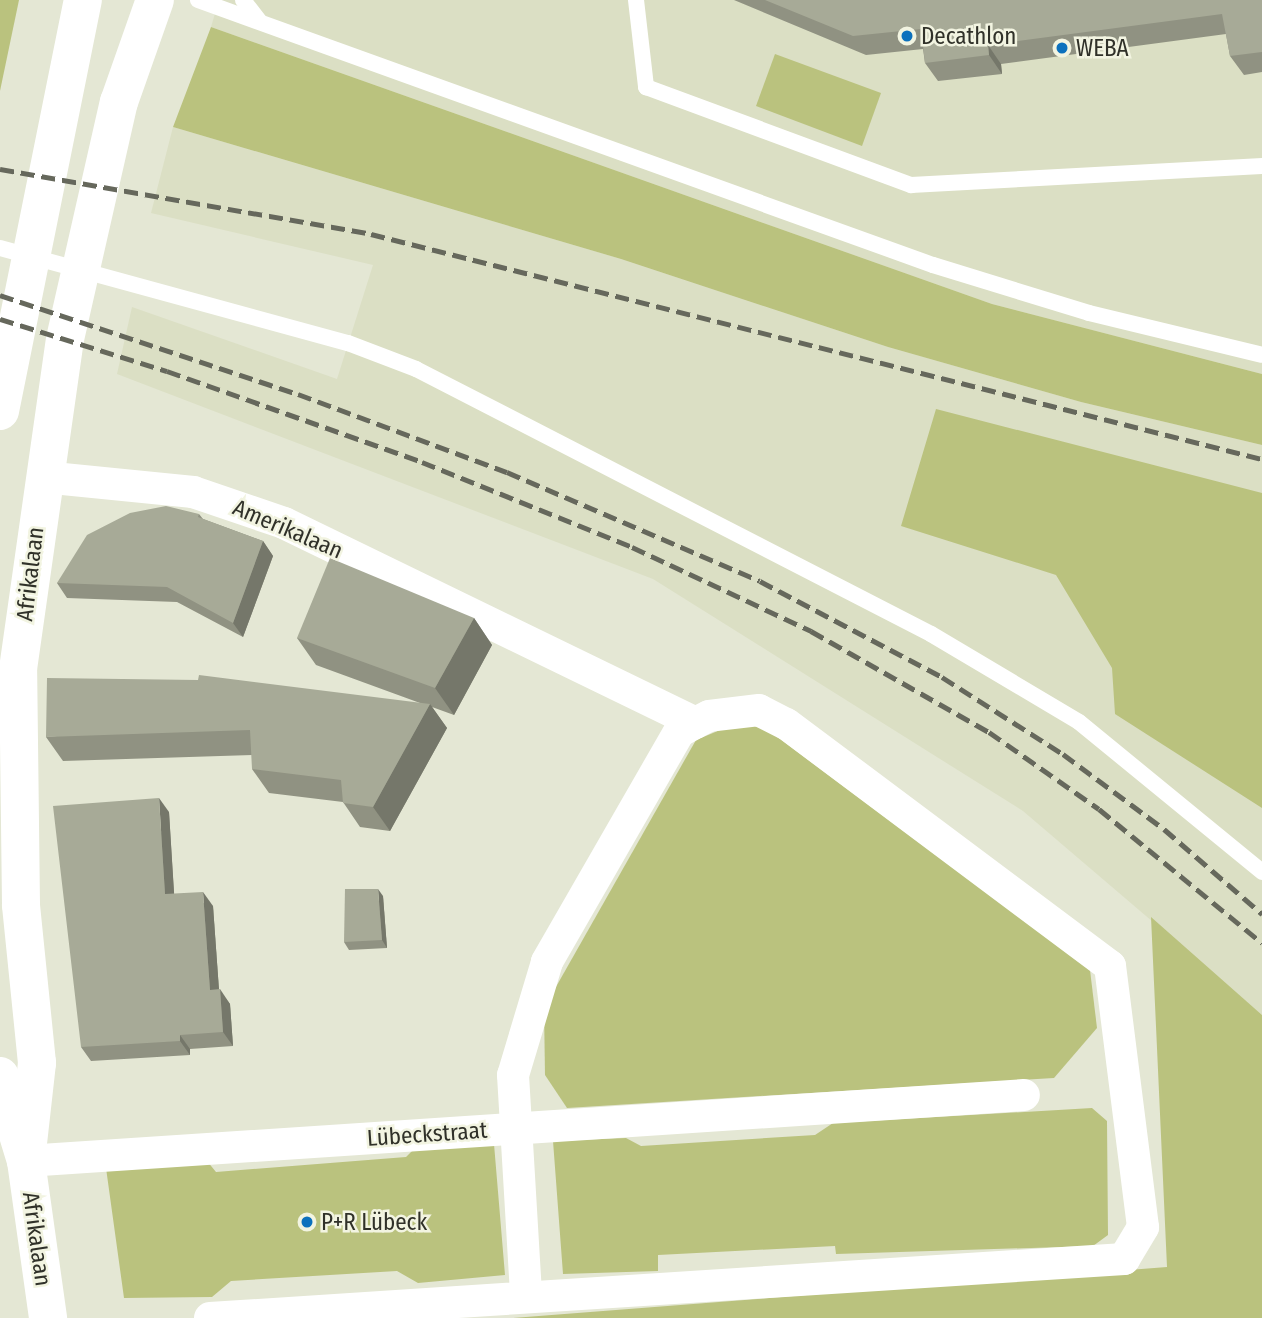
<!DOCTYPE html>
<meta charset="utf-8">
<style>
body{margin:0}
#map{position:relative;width:1262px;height:1318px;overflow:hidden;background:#e4e7d4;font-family:"Fira Sans Condensed",sans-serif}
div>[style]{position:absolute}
.built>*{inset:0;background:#dbdfc4}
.green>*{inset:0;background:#bac27e}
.lane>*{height:16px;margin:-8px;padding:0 8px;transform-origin:8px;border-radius:8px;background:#fff}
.street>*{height:32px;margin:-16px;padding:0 16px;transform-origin:16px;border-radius:16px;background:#fff}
.secondary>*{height:38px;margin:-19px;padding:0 19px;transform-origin:19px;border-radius:19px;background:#fff}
.rail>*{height:5px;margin-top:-2.5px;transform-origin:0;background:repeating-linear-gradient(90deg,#66685c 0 14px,transparent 0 21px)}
.wall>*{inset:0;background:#909282}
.shaded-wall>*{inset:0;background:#75776a}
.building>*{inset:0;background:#a7aa97}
.dots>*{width:19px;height:19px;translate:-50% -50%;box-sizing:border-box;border:4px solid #f2f4e1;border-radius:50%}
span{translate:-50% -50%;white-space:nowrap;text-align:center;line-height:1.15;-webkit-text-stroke:5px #f2f4e1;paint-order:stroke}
.poi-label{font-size:23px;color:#303129}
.left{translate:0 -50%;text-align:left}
.street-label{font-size:23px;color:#303129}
</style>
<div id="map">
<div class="built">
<i style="clip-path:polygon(219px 0,1262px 0,1262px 374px,992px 304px,211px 27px)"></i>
<i style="clip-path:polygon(173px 127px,621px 259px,888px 347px,1081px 402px,1262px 445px,1262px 1015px,1023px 811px,653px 579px,117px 374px,132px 307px,337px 379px,373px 265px,151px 213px)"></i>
</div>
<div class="green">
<i style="clip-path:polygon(0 0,19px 0,0 91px)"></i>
<i style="clip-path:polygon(211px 27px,992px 304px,1262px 374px,1262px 445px,1081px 402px,888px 347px,621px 259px,173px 127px)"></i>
<i style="clip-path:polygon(775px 54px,881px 93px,862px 146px,756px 106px)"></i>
<i style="clip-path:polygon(936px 409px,1262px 493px,1262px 808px,1115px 714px,1112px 668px,1056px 575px,901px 526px)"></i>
<i style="clip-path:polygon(760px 724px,1090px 970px,1097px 1028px,1054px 1078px,567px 1108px,545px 1075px,544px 1008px,696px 740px,725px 728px)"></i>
<i style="clip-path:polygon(1151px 917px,1262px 1015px,1262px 1318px,513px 1318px,1167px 1267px)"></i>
<i style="clip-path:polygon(1092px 1108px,1107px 1121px,1108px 1235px,1093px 1246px,836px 1254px,835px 1246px,658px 1255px,658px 1271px,563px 1274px,553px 1141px,626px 1138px,641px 1146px,815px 1135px,833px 1123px)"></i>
<i style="clip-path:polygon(494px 1144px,505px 1275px,418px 1283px,397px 1271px,231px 1281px,212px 1297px,124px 1298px,106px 1168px,207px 1161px,216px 1172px,406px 1157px,416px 1147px)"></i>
</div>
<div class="lane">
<i style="left:198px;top:0;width:781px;rotate:19.83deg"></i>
<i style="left:933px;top:265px;width:163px;rotate:17.1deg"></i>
<i style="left:1089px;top:313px;width:178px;rotate:13.6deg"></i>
<i style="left:243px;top:0;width:28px;rotate:52deg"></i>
<i style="left:636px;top:0;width:88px;rotate:83.4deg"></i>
<i style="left:646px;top:87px;width:283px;rotate:20.3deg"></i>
<i style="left:911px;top:185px;width:352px;rotate:-3.1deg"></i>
<i style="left:0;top:248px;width:361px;rotate:15.3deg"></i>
<i style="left:348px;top:343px;width:73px;rotate:20.9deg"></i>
<i style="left:416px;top:369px;width:579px;rotate:27.23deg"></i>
<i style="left:931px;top:634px;width:172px;rotate:30.7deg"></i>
<i style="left:1079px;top:722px;width:237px;rotate:39.3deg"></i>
</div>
<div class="street">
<i style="left:43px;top:477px;width:151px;rotate:5.7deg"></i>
<i style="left:193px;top:492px;width:96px;rotate:18.8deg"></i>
<i style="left:284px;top:523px;width:457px;rotate:25.9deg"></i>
<i style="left:26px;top:1161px;width:1000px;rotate:-3.78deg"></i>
<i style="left:210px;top:1318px;width:916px;rotate:-3.69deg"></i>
<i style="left:1124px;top:1259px;width:37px;rotate:-59deg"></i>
<i style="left:1143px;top:1227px;width:263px;rotate:-97.2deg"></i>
<i style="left:1110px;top:966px;width:404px;rotate:-143.2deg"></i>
<i style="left:786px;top:724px;width:30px;rotate:-153deg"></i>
<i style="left:759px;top:710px;width:50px;rotate:173.2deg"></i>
<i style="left:709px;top:716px;width:16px;rotate:153deg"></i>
<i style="left:695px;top:723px;width:18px;rotate:151deg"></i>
<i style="left:679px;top:732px;width:265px;rotate:119.9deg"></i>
<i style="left:547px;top:962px;width:118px;rotate:106.7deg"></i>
<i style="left:513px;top:1075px;width:221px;rotate:86.6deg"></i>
</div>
<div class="secondary">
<i style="left:0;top:411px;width:419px;rotate:-78.6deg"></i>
<i style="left:0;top:1076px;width:89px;rotate:73deg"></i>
<i style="left:26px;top:1161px;width:159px;rotate:82deg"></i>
<i style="left:26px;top:1161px;width:99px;rotate:-83.6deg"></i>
<i style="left:37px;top:1063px;width:159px;rotate:-95.8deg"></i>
<i style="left:21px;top:905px;width:236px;rotate:-90.7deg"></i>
<i style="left:18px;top:669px;width:333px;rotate:-81.9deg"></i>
<i style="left:65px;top:339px;width:243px;rotate:-77.2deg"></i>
<i style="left:119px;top:102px;width:108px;rotate:-70.6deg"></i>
</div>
<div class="rail">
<i style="left:0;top:169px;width:377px;rotate:9.9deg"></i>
<i style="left:371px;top:234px;width:919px;rotate:14.17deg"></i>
<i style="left:0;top:295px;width:314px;rotate:18.4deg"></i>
<i style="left:298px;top:394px;width:223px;rotate:20.5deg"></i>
<i style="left:507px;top:472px;width:275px;rotate:23.3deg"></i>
<i style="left:760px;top:581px;width:206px;rotate:27.8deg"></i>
<i style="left:942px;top:677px;width:143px;rotate:32.5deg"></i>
<i style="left:1063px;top:754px;width:126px;rotate:36.6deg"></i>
<i style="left:1164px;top:829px;width:130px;rotate:40.9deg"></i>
<i style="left:0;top:319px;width:175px;rotate:17.3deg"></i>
<i style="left:167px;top:371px;width:271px;rotate:19.6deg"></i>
<i style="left:422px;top:462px;width:227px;rotate:22deg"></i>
<i style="left:632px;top:547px;width:198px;rotate:25.1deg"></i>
<i style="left:811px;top:631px;width:205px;rotate:29.6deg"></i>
<i style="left:989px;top:732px;width:134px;rotate:35deg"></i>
<i style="left:1099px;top:809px;width:211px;rotate:39.4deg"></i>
</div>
<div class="wall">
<i style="clip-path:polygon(734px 0,1262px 0,1262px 72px,1244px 75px,1230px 56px,1226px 34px,1001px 64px,1002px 74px,938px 81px,925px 63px,923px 49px,866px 55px)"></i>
<i style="clip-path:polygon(199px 514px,203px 519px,263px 541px,273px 556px,243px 637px,177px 602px,67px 598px,57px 583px)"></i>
<i style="clip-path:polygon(474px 618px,492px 645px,454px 715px,432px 707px,447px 728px,390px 831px,360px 827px,343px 802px,269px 793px,252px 769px,252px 755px,63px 761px,46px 737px,420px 703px,316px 665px,297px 638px)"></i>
<i style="clip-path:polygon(169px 812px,174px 894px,213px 906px,219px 990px,230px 1004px,233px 1046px,190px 1049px,190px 1055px,91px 1061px,81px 1047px)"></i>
<i style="clip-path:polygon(383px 896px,387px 948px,349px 950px,344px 942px)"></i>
</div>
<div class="shaded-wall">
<i style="clip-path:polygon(988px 45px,1001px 64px,1002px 74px,989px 55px)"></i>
<i style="clip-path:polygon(263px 541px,273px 556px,243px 637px,233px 623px)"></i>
<i style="clip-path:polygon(474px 618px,492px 645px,454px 715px,435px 688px)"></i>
<i style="clip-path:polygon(430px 704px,447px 728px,390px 831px,373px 807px)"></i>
<i style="clip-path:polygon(159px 798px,169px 812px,175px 908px,165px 894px)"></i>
<i style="clip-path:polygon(378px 889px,383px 896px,387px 948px,382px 940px)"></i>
<i style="clip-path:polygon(203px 892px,213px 906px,220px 1004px,210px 990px)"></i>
<i style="clip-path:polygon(220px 989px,230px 1004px,233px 1046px,223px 1032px)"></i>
<i style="clip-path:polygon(180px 1035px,190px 1049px,190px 1055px,180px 1041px)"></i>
</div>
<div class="building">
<i style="clip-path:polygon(765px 0,1262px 0,1262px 52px,1230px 56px,1222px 14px,988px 45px,989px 55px,925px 63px,921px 29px,853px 36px)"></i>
<i style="clip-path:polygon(166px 506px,199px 514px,198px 517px,263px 541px,233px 623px,167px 587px,57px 583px,87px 535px,130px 513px)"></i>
<i style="clip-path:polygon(330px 558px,474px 618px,435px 688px,297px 638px)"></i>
<i style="clip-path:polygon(199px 675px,430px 704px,373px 807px,343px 803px,341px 780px,252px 769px,250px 730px,46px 737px,47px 678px,198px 680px)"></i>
<i style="clip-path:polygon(159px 798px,165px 894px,203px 892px,210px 990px,220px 989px,223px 1032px,180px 1035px,180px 1041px,81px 1047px,53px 806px)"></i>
<i style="clip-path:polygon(345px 889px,378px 889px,382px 940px,344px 942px)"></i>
</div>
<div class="dots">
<i style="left:907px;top:36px;background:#0c71bd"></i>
<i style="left:1062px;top:48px;background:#0c71bd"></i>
<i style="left:307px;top:1222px;background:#0c71bd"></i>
</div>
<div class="poi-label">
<span class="left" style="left:921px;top:36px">Decathlon</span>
<span class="left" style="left:1076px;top:48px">WEBA</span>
<span class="left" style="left:321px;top:1222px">P+R Lübeck</span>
</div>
<div class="street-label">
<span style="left:288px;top:529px;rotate:23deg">Amerikalaan</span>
<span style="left:30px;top:574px;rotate:-83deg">Afrikalaan</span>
<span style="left:427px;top:1134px;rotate:-4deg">Lübeckstraat</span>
<span style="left:37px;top:1239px;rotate:82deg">Afrikalaan</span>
</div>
</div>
